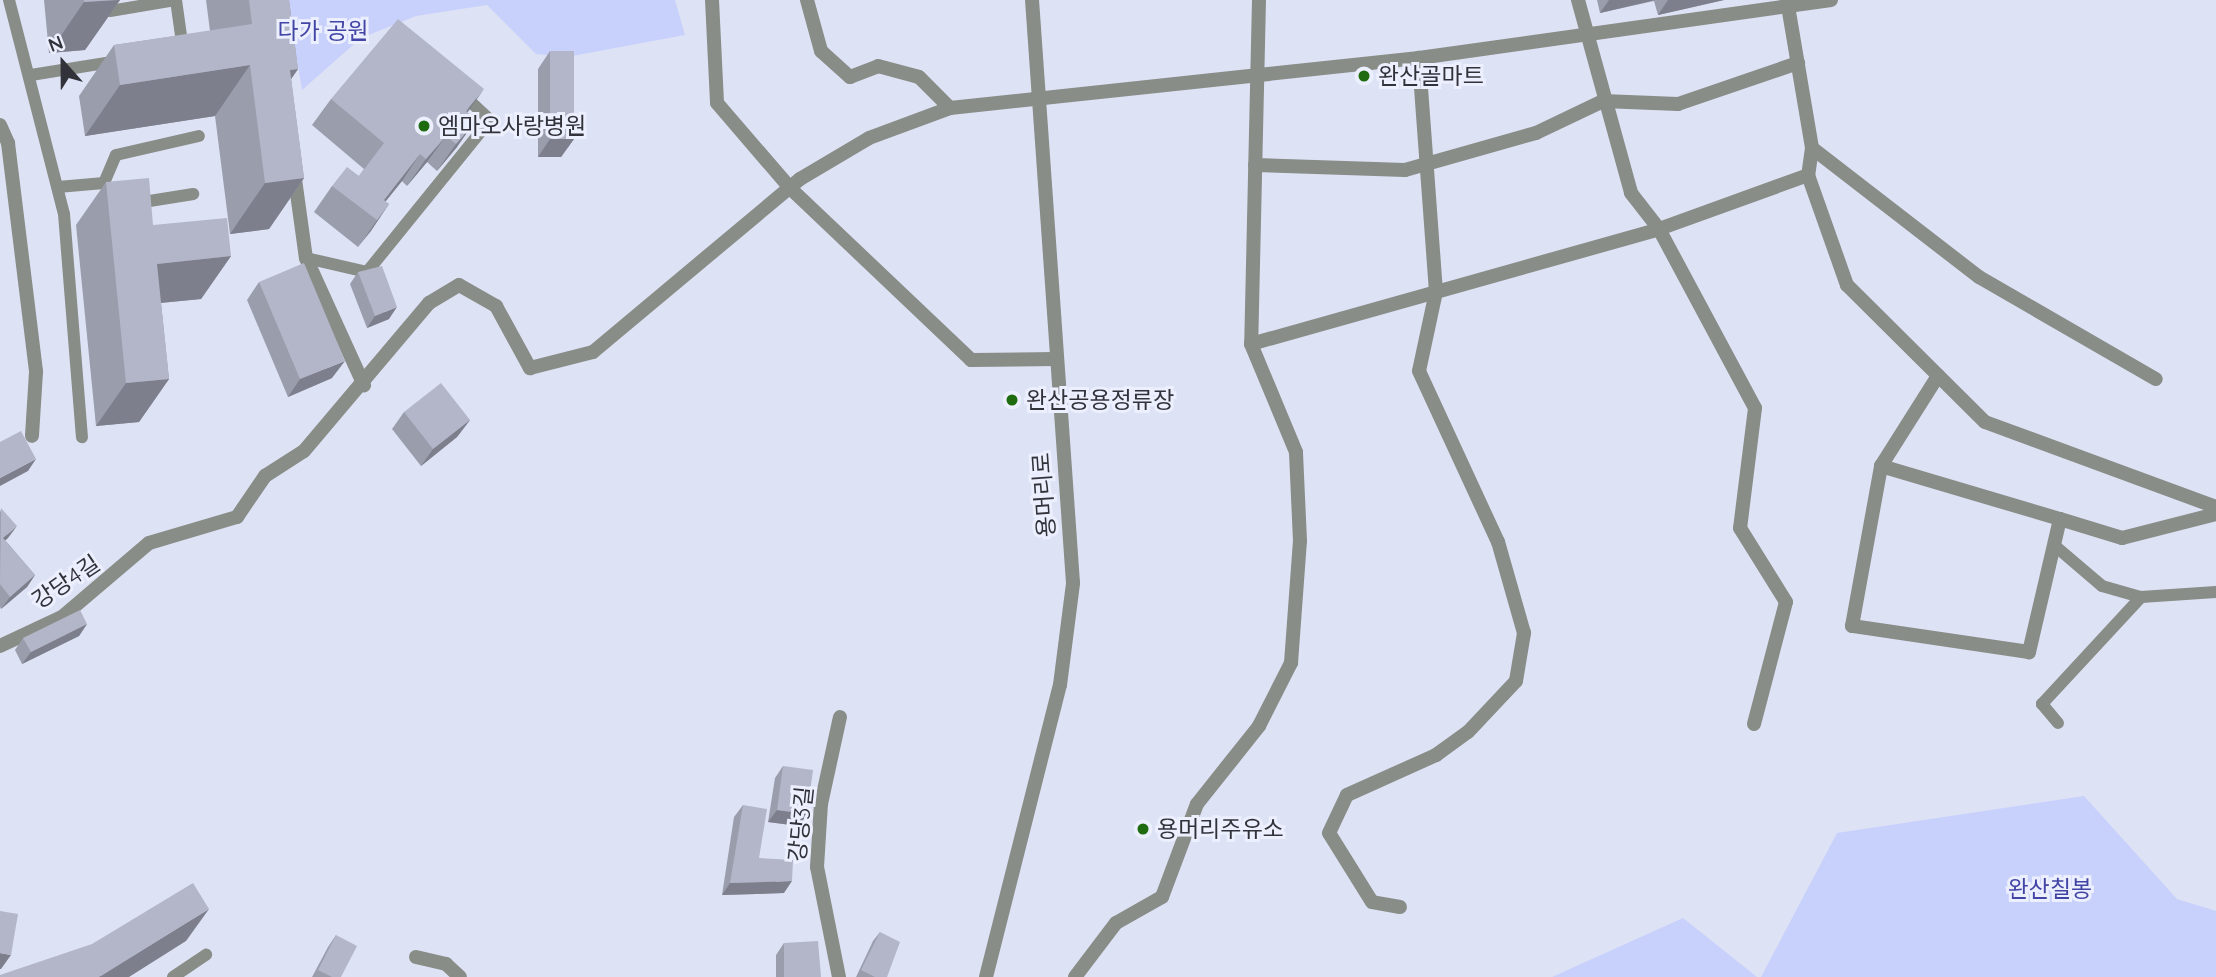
<!DOCTYPE html>
<meta charset="utf-8">
<style>
body{margin:0}
#map{position:relative;width:2216px;height:977px;overflow:hidden;background:#dee2f5;font-family:Quicksand,"Noto Sans KR",sans-serif}
div>[style]{position:absolute}
.green>*{inset:0;background:#c8d0fc}
.service>*{height:12px;margin:-6px;padding:0 6px;transform-origin:6px;border-radius:6px;background:#888d87}
.minor>*{height:14px;margin:-7px;padding:0 7px;transform-origin:7px;border-radius:7px;background:#888d87}
.tertiary>*{height:14px;margin:-7px;padding:0 7px;transform-origin:7px;border-radius:7px;background:#888d87}
.wall>*{inset:0;background:#9a9dac}
.shaded-wall>*{inset:0;background:#7d7f8c}
.building>*{inset:0;background:#b3b6c8}
.dots>*{width:19px;height:19px;translate:-50% -50%;box-sizing:border-box;border:4px solid #eceffe;border-radius:50%}
span{translate:-50% -50%;white-space:nowrap;text-align:center;line-height:1.15;-webkit-text-stroke:6px #eceffe;paint-order:stroke}
.park-label{font-size:23px;color:#4245a5}
.poi-label{font-size:23px;color:#32333a}
.left{translate:0 -50%;text-align:left}
.street-label{font-size:23px;color:#32333a}
.north{position:absolute;left:28px;top:28px;width:70px;height:70px;-webkit-text-stroke:5px #eceffe;paint-order:stroke;rotate:339deg;font-size:19px;font-weight:700;line-height:28px;text-align:center;color:#32333a}
.north::after{content:'';display:block;margin:auto;width:24px;height:32px;background:#32333a;clip-path:polygon(50% 0,100% 100%,50% 72%,0 100%)}
</style>
<div id="map">
<div class="green">
<i style="clip-path:polygon(287px 0,675px 0,685px 35px,567px 57px,536px 54px,487px 5px,416px 16px,361px 38px,302px 90px)"></i>
<i style="clip-path:polygon(2084px 796px,2177px 899px,2216px 911px,2216px 977px,1761px 977px,1837px 833px)"></i>
<i style="clip-path:polygon(1683px 918px,1757px 977px,1552px 977px)"></i>
</div>
<div class="service">
<i style="left:9px;top:0;width:221px;rotate:75.6deg"></i>
<i style="left:64px;top:214px;width:224px;rotate:85.4deg"></i>
<i style="left:176px;top:0;width:50px;rotate:82deg"></i>
<i style="left:110px;top:11px;width:66px;rotate:-9.6deg"></i>
<i style="left:31px;top:75px;width:87px;rotate:-9.2deg"></i>
<i style="left:58px;top:187px;width:46px;rotate:-5deg"></i>
<i style="left:104px;top:183px;width:30px;rotate:-67deg"></i>
<i style="left:116px;top:155px;width:85px;rotate:-12.9deg"></i>
<i style="left:137px;top:203px;width:57px;rotate:-9.1deg"></i>
<i style="left:306px;top:258px;width:63px;rotate:12.9deg"></i>
<i style="left:367px;top:272px;width:196px;rotate:-51deg"></i>
<i style="left:490px;top:120px;width:40px;rotate:-137deg"></i>
<i style="left:2054px;top:545px;width:63px;rotate:40.5deg"></i>
<i style="left:2102px;top:586px;width:41px;rotate:15.8deg"></i>
<i style="left:2141px;top:597px;width:75px;rotate:-3.8deg"></i>
<i style="left:2058px;top:723px;width:25px;rotate:-130deg"></i>
<i style="left:2042px;top:704px;width:146px;rotate:-47.2deg"></i>
<i style="left:173px;top:977px;width:40px;rotate:-34deg"></i>
</div>
<div class="minor">
<i style="left:712px;top:0;width:103px;rotate:87.2deg"></i>
<i style="left:717px;top:103px;width:112px;rotate:49.3deg"></i>
<i style="left:790px;top:188px;width:250px;rotate:43.5deg"></i>
<i style="left:971px;top:360px;width:86px;rotate:-0.7deg"></i>
<i style="left:807px;top:0;width:53px;rotate:74.6deg"></i>
<i style="left:821px;top:51px;width:39px;rotate:42deg"></i>
<i style="left:850px;top:77px;width:30px;rotate:-21deg"></i>
<i style="left:878px;top:66px;width:42px;rotate:15deg"></i>
<i style="left:919px;top:77px;width:44px;rotate:45deg"></i>
<i style="left:1259px;top:0;width:344px;rotate:91.3deg"></i>
<i style="left:1251px;top:344px;width:424px;rotate:-15.7deg"></i>
<i style="left:1659px;top:229px;width:203px;rotate:61.8deg"></i>
<i style="left:1755px;top:408px;width:121px;rotate:97.1deg"></i>
<i style="left:1740px;top:528px;width:87px;rotate:58.1deg"></i>
<i style="left:1786px;top:602px;width:126px;rotate:104.7deg"></i>
<i style="left:1578px;top:0;width:200px;rotate:74.6deg"></i>
<i style="left:1631px;top:193px;width:46px;rotate:52.1deg"></i>
<i style="left:1659px;top:229px;width:158px;rotate:-19.9deg"></i>
<i style="left:1787px;top:0;width:150px;rotate:80.4deg"></i>
<i style="left:1812px;top:148px;width:27px;rotate:98deg"></i>
<i style="left:1808px;top:175px;width:117px;rotate:70.5deg"></i>
<i style="left:1847px;top:285px;width:194px;rotate:44.8deg"></i>
<i style="left:1985px;top:422px;width:246px;rotate:20.2deg"></i>
<i style="left:0;top:125px;width:20px;rotate:66deg"></i>
<i style="left:8px;top:143px;width:231px;rotate:83deg"></i>
<i style="left:36px;top:372px;width:64px;rotate:93.6deg"></i>
<i style="left:1812px;top:148px;width:211px;rotate:37.7deg"></i>
<i style="left:1979px;top:277px;width:204px;rotate:30deg"></i>
<i style="left:1255px;top:165px;width:150px;rotate:1.9deg"></i>
<i style="left:1405px;top:170px;width:136px;rotate:-15.8deg"></i>
<i style="left:1536px;top:133px;width:74px;rotate:-25.5deg"></i>
<i style="left:1603px;top:101px;width:75px;rotate:2.3deg"></i>
<i style="left:1678px;top:104px;width:127px;rotate:-18.9deg"></i>
<i style="left:294px;top:172px;width:87px;rotate:82.1deg"></i>
<i style="left:306px;top:258px;width:140px;rotate:65.5deg"></i>
<i style="left:1881px;top:466px;width:187px;rotate:16.5deg"></i>
<i style="left:2060px;top:519px;width:137px;rotate:103.1deg"></i>
<i style="left:2029px;top:652px;width:179px;rotate:-171.6deg"></i>
<i style="left:1852px;top:626px;width:163px;rotate:-79.7deg"></i>
<i style="left:1881px;top:466px;width:107px;rotate:-57.7deg"></i>
<i style="left:2060px;top:519px;width:65px;rotate:17deg"></i>
<i style="left:2122px;top:538px;width:97px;rotate:-14.3deg"></i>
<i style="left:0;top:646px;width:68px;rotate:-25.1deg"></i>
<i style="left:62px;top:617px;width:114px;rotate:-40.4deg"></i>
<i style="left:149px;top:543px;width:92px;rotate:-16.5deg"></i>
<i style="left:237px;top:517px;width:50px;rotate:-55.7deg"></i>
<i style="left:265px;top:476px;width:46px;rotate:-32.7deg"></i>
<i style="left:304px;top:451px;width:194px;rotate:-49.8deg"></i>
<i style="left:429px;top:303px;width:35px;rotate:-31deg"></i>
<i style="left:459px;top:285px;width:43px;rotate:29.6deg"></i>
<i style="left:496px;top:306px;width:71px;rotate:61.3deg"></i>
<i style="left:530px;top:368px;width:65px;rotate:-14.3deg"></i>
<i style="left:593px;top:352px;width:270px;rotate:-39.9deg"></i>
<i style="left:800px;top:179px;width:80px;rotate:-30.7deg"></i>
<i style="left:869px;top:138px;width:86px;rotate:-20.3deg"></i>
<i style="left:950px;top:108px;width:472px;rotate:-6.1deg"></i>
<i style="left:1419px;top:58px;width:416px;rotate:-8deg"></i>
<i style="left:1400px;top:907px;width:28px;rotate:-170deg"></i>
<i style="left:1372px;top:902px;width:81px;rotate:-121.9deg"></i>
<i style="left:1329px;top:833px;width:42px;rotate:-64.7deg"></i>
<i style="left:1347px;top:795px;width:98px;rotate:-24.2deg"></i>
<i style="left:1436px;top:755px;width:39px;rotate:-36deg"></i>
<i style="left:1468px;top:732px;width:70px;rotate:-46.7deg"></i>
<i style="left:1516px;top:681px;width:49px;rotate:-80.5deg"></i>
<i style="left:1524px;top:633px;width:95px;rotate:-105.9deg"></i>
<i style="left:1498px;top:542px;width:188px;rotate:-114.8deg"></i>
<i style="left:1419px;top:371px;width:81px;rotate:-77.9deg"></i>
<i style="left:1436px;top:292px;width:235px;rotate:-94.2deg"></i>
<i style="left:416px;top:957px;width:31px;rotate:13deg"></i>
<i style="left:446px;top:964px;width:19px;rotate:43deg"></i>
<i style="left:839px;top:977px;width:112px;rotate:-101.3deg"></i>
<i style="left:817px;top:867px;width:63px;rotate:-86.4deg"></i>
<i style="left:821px;top:804px;width:89px;rotate:-77.7deg"></i>
<i style="left:1075px;top:977px;width:68px;rotate:-52.8deg"></i>
<i style="left:1116px;top:923px;width:53px;rotate:-29.5deg"></i>
<i style="left:1162px;top:897px;width:99px;rotate:-69.4deg"></i>
<i style="left:1197px;top:804px;width:100px;rotate:-51.5deg"></i>
<i style="left:1259px;top:726px;width:71px;rotate:-63.1deg"></i>
<i style="left:1291px;top:663px;width:122px;rotate:-85.8deg"></i>
<i style="left:1300px;top:541px;width:89px;rotate:-92.6deg"></i>
<i style="left:1296px;top:452px;width:117px;rotate:-112.6deg"></i>
</div>
<div class="tertiary">
<i style="left:986px;top:977px;width:301px;rotate:-75.8deg"></i>
<i style="left:1060px;top:685px;width:103px;rotate:-82.7deg"></i>
<i style="left:1073px;top:583px;width:584px;rotate:-94.02deg"></i>
</div>
<div class="wall">
<i style="clip-path:polygon(44px 0,120px 0,85px 50px,49px 53px)"></i>
<i style="clip-path:polygon(206px 0,289px 0,298px 69px,291px 79px,304px 178px,269px 229px,230px 234px,215px 116px,85px 136px,79px 96px,114px 45px,210px 31px)"></i>
<i style="clip-path:polygon(1597px 0,1724px 0,1658px 15px,1654px 1px,1600px 13px)"></i>
<i style="clip-path:polygon(550px 51px,574px 139px,561px 157px,538px 157px,538px 69px)"></i>
<i style="clip-path:polygon(331px 99px,467px 113px,457px 147px,437px 171px,427px 162px,407px 186px,402px 181px,385px 202px,389px 204px,358px 247px,314px 212px,332px 186px,359px 176px,364px 169px,312px 125px)"></i>
<i style="clip-path:polygon(106px 182px,153px 225px,231px 256px,201px 299px,161px 303px,169px 379px,139px 422px,96px 426px,76px 225px)"></i>
<i style="clip-path:polygon(358px 272px,389px 319px,367px 328px,350px 284px)"></i>
<i style="clip-path:polygon(259px 282px,332px 378px,288px 397px,247px 300px)"></i>
<i style="clip-path:polygon(404px 412px,470px 420px,457px 437px,421px 466px,392px 429px)"></i>
<i style="clip-path:polygon(0 509px,8px 538px,5px 540px,35px 575px,27px 587px,1px 609px,0 607px)"></i>
<i style="clip-path:polygon(87px 624px,79px 636px,22px 664px,15px 650px,23px 638px)"></i>
<i style="clip-path:polygon(783px 766px,807px 814px,799px 826px,768px 822px,775px 778px)"></i>
<i style="clip-path:polygon(743px 805px,759px 858px,784px 893px,722px 895px,734px 817px)"></i>
<i style="clip-path:polygon(880px 932px,887px 977px,856px 977px,873px 941px)"></i>
<i style="clip-path:polygon(336px 935px,341px 977px,312px 977px,328px 947px)"></i>
<i style="clip-path:polygon(784px 943px,821px 977px,776px 977px,776px 955px)"></i>
</div>
<div class="shaded-wall">
<i style="clip-path:polygon(120px 0,85px 50px,49px 53px,84px 2px)"></i>
<i style="clip-path:polygon(1609px 0,1655px 0,1600px 13px)"></i>
<i style="clip-path:polygon(1668px 0,1724px 0,1658px 15px)"></i>
<i style="clip-path:polygon(250px 65px,215px 116px,85px 136px,120px 85px)"></i>
<i style="clip-path:polygon(298px 69px,263px 120px,290px 70px)"></i>
<i style="clip-path:polygon(484px 89px,465px 116px,447px 138px,466px 111px)"></i>
<i style="clip-path:polygon(476px 120px,457px 147px,437px 171px,456px 144px)"></i>
<i style="clip-path:polygon(446px 136px,427px 162px,407px 186px,426px 159px)"></i>
<i style="clip-path:polygon(550px 139px,574px 139px,561px 157px,538px 157px)"></i>
<i style="clip-path:polygon(420px 154px,402px 181px,373px 217px,384px 200px)"></i>
<i style="clip-path:polygon(304px 178px,269px 229px,230px 234px,265px 183px)"></i>
<i style="clip-path:polygon(389px 204px,371px 231px,358px 247px,377px 220px)"></i>
<i style="clip-path:polygon(231px 256px,201px 299px,127px 306px,157px 264px)"></i>
<i style="clip-path:polygon(397px 307px,389px 319px,367px 328px,375px 316px)"></i>
<i style="clip-path:polygon(345px 361px,332px 378px,288px 397px,300px 379px)"></i>
<i style="clip-path:polygon(169px 379px,139px 422px,96px 426px,126px 383px)"></i>
<i style="clip-path:polygon(470px 420px,457px 437px,421px 466px,433px 449px)"></i>
<i style="clip-path:polygon(36px 459px,28px 471px,0 486px,0 478px)"></i>
<i style="clip-path:polygon(17px 526px,8px 538px,0 545px,3px 538px)"></i>
<i style="clip-path:polygon(35px 575px,27px 587px,1px 609px,10px 597px)"></i>
<i style="clip-path:polygon(87px 624px,79px 636px,22px 664px,31px 652px)"></i>
<i style="clip-path:polygon(777px 810px,807px 814px,799px 826px,768px 822px)"></i>
<i style="clip-path:polygon(792px 881px,784px 893px,722px 895px,730px 883px)"></i>
<i style="clip-path:polygon(209px 909px,186px 941px,129px 977px,98px 977px)"></i>
<i style="clip-path:polygon(0 953px,11px 955px,1px 969px,0 969px)"></i>
</div>
<div class="building">
<i style="clip-path:polygon(84px 0,114px 0,84px 2px)"></i>
<i style="clip-path:polygon(249px 0,289px 0,298px 69px,290px 70px,304px 178px,265px 183px,250px 65px,120px 85px,114px 45px,252px 24px)"></i>
<i style="clip-path:polygon(398px 19px,484px 89px,466px 111px,476px 120px,456px 144px,446px 136px,426px 159px,420px 154px,384px 200px,389px 204px,377px 220px,332px 186px,347px 167px,359px 176px,384px 143px,331px 99px)"></i>
<i style="clip-path:polygon(550px 51px,574px 51px,574px 139px,550px 139px)"></i>
<i style="clip-path:polygon(149px 178px,153px 225px,227px 218px,231px 256px,157px 264px,169px 379px,126px 383px,106px 182px)"></i>
<i style="clip-path:polygon(304px 263px,345px 361px,300px 379px,259px 282px)"></i>
<i style="clip-path:polygon(382px 266px,397px 307px,375px 316px,358px 272px)"></i>
<i style="clip-path:polygon(441px 383px,470px 420px,433px 449px,404px 412px)"></i>
<i style="clip-path:polygon(21px 431px,36px 459px,0 478px,0 442px)"></i>
<i style="clip-path:polygon(1px 508px,17px 526px,3px 538px,35px 575px,10px 597px,0 584px)"></i>
<i style="clip-path:polygon(80px 610px,87px 624px,31px 652px,23px 638px)"></i>
<i style="clip-path:polygon(783px 766px,813px 770px,807px 814px,777px 810px)"></i>
<i style="clip-path:polygon(743px 805px,767px 809px,759px 858px,793px 860px,792px 881px,730px 883px)"></i>
<i style="clip-path:polygon(193px 883px,209px 909px,101px 976px,98px 977px,0 977px,0 975px,92px 944px)"></i>
<i style="clip-path:polygon(0 911px,18px 914px,11px 955px,0 953px)"></i>
<i style="clip-path:polygon(880px 932px,900px 942px,887px 977px,875px 977px,861px 970px)"></i>
<i style="clip-path:polygon(336px 935px,357px 946px,341px 977px,332px 977px,318px 970px)"></i>
<i style="clip-path:polygon(818px 941px,821px 977px,784px 977px,784px 943px)"></i>
</div>
<div class="dots">
<i style="left:1364px;top:76px;background:#1e6c0f"></i>
<i style="left:424px;top:126px;background:#1e6c0f"></i>
<i style="left:1012px;top:400px;background:#1e6c0f"></i>
<i style="left:1143px;top:829px;background:#1e6c0f"></i>
</div>
<div class="park-label">
<span style="left:323px;top:31px">다가 공원</span>
<span style="left:2050px;top:889px">완산칠봉</span>
</div>
<div class="poi-label">
<span class="left" style="left:1378px;top:76px">완산골마트</span>
<span class="left" style="left:438px;top:126px">엠마오사랑병원</span>
<span class="left" style="left:1026px;top:400px">완산공용정류장</span>
<span class="left" style="left:1157px;top:829px">용머리주유소</span>
</div>
<div class="street-label">
<span style="left:1044px;top:495px;rotate:-94deg">용머리로</span>
<span style="left:66px;top:582px;rotate:-34deg">강당4길</span>
<span style="left:801px;top:824px;rotate:-84deg">강당3길</span>
</div>
<div class="north">N</div>
</div>
